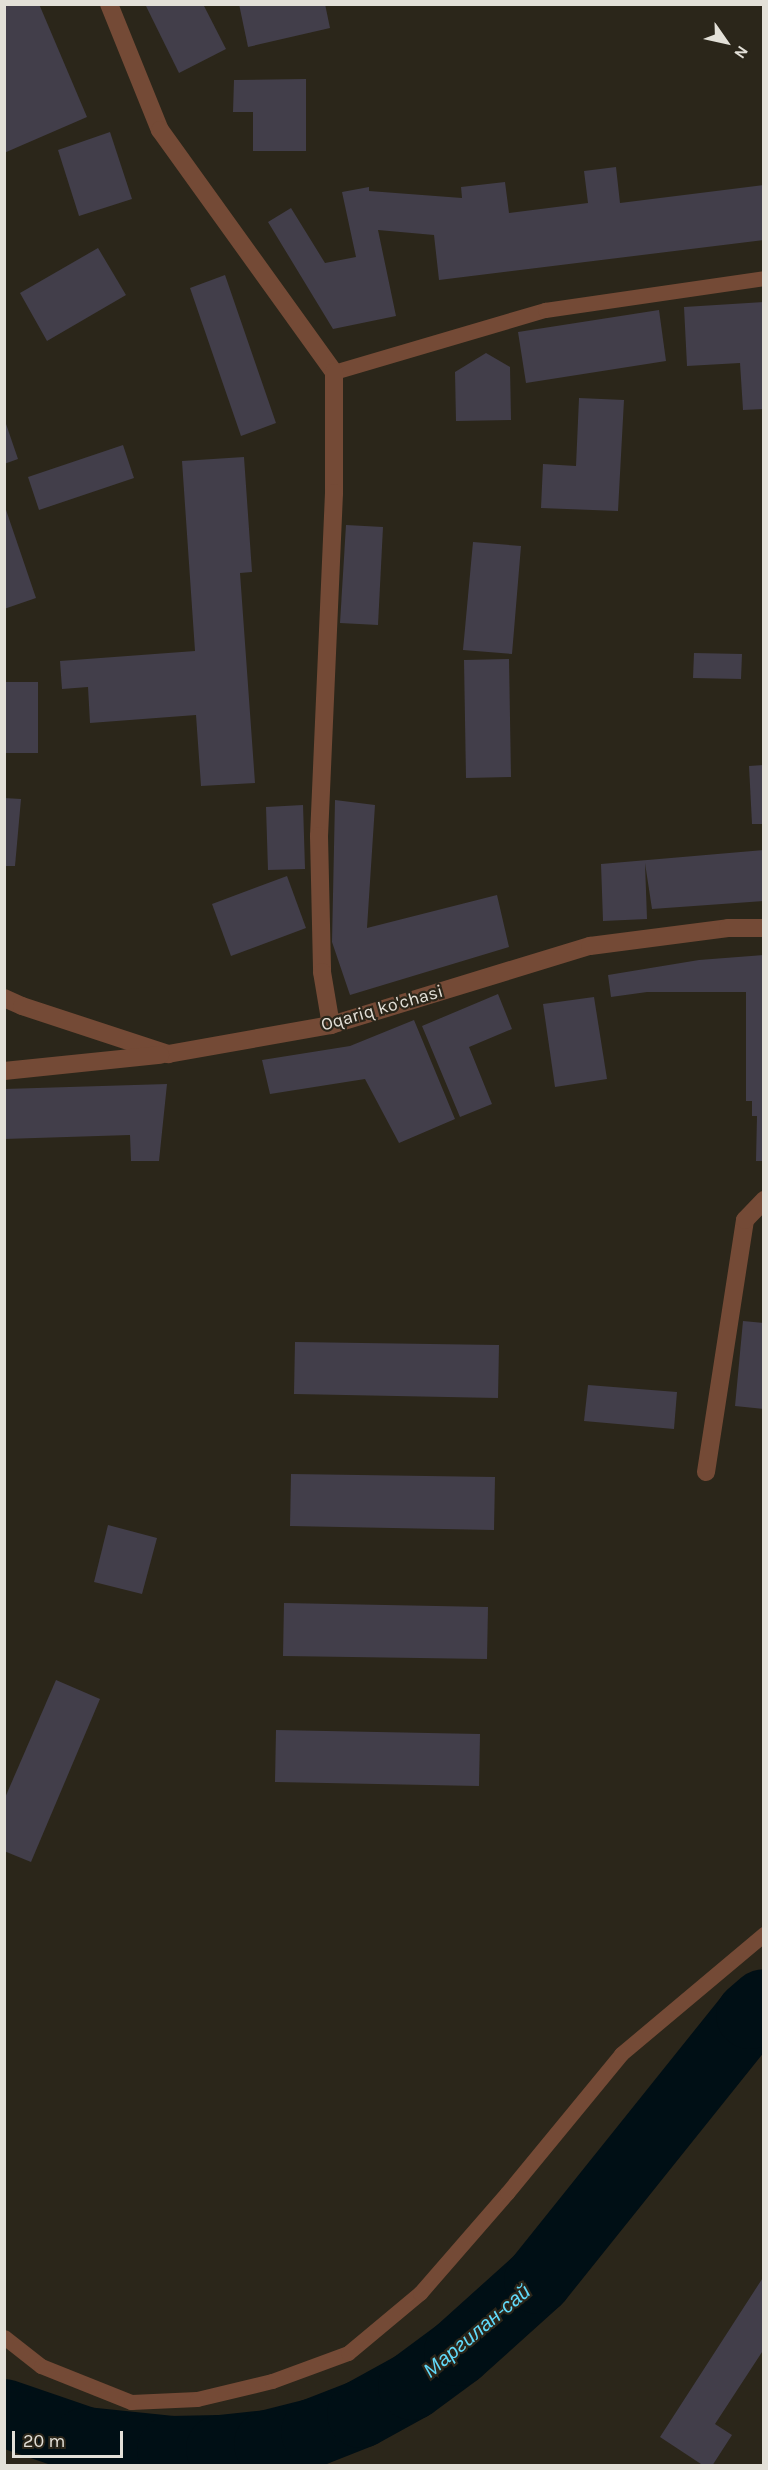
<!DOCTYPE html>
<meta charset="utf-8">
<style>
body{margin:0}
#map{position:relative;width:768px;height:2470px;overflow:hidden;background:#2b261a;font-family:Karla,sans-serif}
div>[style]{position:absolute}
.river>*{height:68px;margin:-34px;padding:0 34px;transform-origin:34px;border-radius:34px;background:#000f15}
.building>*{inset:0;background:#423e4a}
.lane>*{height:15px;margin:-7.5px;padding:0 7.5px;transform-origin:7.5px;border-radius:7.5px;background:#744a36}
.street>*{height:18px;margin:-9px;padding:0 9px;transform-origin:9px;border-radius:9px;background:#744a36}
span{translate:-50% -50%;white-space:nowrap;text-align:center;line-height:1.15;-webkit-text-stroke:4.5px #2b261a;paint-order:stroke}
.street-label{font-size:18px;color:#e3e0d8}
.water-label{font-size:20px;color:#61dafa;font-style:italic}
.frame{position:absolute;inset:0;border:6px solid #e3e0d8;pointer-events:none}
.north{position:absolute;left:696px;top:12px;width:60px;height:60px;-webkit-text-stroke:4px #2b261a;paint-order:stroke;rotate:124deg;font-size:16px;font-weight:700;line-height:24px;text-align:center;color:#e3e0d8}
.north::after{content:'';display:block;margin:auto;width:21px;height:27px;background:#e3e0d8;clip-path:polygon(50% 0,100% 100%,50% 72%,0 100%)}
.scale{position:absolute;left:12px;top:2431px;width:111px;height:27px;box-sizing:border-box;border:3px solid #e3e0d8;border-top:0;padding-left:8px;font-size:18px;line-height:21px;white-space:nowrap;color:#e3e0d8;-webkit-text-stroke:4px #2b261a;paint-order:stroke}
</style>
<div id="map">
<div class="river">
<i style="left:4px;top:2413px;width:87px;rotate:18.9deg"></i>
<i style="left:86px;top:2441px;width:85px;rotate:6deg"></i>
<i style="left:171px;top:2450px;width:49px;rotate:-1.2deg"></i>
<i style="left:220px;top:2449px;width:48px;rotate:-5.9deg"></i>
<i style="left:268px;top:2444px;width:49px;rotate:-14.3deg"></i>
<i style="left:315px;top:2432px;width:49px;rotate:-21.4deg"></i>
<i style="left:361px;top:2414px;width:58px;rotate:-28.8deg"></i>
<i style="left:412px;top:2386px;width:57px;rotate:-36.5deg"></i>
<i style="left:458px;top:2352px;width:108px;rotate:-42deg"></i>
<i style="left:538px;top:2280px;width:339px;rotate:-51.3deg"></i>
<i style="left:750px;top:2015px;width:18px;rotate:-41deg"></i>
</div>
<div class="building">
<i style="clip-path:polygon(4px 4px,39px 4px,87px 117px,4px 153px)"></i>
<i style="clip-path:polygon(145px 4px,203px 4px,226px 49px,179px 73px)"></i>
<i style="clip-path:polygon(239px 4px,325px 4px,330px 28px,248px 47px)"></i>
<i style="clip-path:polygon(306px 79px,306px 151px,253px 151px,253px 112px,233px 112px,234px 80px)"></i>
<i style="clip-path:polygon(110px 132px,132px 199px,79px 216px,58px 150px)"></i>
<i style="clip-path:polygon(616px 167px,620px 203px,764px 185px,764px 240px,439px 280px,434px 235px,378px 230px,396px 316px,333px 329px,268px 222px,291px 208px,325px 263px,356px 257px,342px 192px,369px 187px,369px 191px,462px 198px,461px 187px,505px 182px,509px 213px,588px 203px,584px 171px)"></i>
<i style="clip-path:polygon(98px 248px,126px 295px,47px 341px,20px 293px)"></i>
<i style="clip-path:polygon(225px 275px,276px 423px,241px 436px,190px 288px)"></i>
<i style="clip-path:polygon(764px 302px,764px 409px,743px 410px,740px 363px,687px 366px,684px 307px)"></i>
<i style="clip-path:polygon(659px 310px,666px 361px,526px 383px,518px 332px)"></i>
<i style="clip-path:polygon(486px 353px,510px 367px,511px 420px,456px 421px,455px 372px)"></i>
<i style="clip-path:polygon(579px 398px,624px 400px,618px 511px,541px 508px,543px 464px,576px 466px)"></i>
<i style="clip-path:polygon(5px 421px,18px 459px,4px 464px,4px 422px)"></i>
<i style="clip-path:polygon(123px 445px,134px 478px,39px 510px,28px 477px)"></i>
<i style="clip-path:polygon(244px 457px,252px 572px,240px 573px,255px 783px,201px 786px,196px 715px,90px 723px,88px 687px,62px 689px,60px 661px,195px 651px,182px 461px)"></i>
<i style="clip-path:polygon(4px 504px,36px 598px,4px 609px)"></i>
<i style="clip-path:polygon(346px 525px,383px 527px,378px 625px,340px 623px)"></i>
<i style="clip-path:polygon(473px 542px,521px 546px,512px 654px,463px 650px)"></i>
<i style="clip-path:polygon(694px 653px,742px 654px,741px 679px,693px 678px)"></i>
<i style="clip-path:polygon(509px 659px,511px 777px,466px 778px,464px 660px)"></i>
<i style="clip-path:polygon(4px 682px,38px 682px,38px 753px,4px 753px)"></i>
<i style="clip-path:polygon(764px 765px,764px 824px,752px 824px,749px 766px)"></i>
<i style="clip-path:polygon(4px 798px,21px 799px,15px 866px,4px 866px)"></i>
<i style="clip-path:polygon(335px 800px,375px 805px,367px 928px,497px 895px,509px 947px,350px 995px,332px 942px)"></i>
<i style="clip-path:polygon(303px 805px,305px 869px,268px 870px,266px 807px)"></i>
<i style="clip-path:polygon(764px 850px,764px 901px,652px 909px,645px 863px,647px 919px,603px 921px,601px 864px)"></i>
<i style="clip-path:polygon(287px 876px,306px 928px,231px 956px,212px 904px)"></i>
<i style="clip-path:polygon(764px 955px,764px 1161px,756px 1161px,757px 1116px,752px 1116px,752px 1101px,746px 1101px,746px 992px,647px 992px,611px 997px,608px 975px,699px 960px)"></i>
<i style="clip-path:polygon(498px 994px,512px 1029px,469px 1047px,492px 1104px,460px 1117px,422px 1026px)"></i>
<i style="clip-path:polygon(594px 997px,607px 1079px,555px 1087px,543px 1004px)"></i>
<i style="clip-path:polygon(414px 1020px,455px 1119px,399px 1143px,365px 1079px,270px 1094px,262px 1060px,350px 1046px)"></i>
<i style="clip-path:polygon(167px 1084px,159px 1161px,131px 1161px,130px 1135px,4px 1139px,4px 1089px)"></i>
<i style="clip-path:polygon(743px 1321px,764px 1323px,764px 1409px,735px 1406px)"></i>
<i style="clip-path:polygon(295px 1342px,499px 1345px,498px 1398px,294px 1394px)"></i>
<i style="clip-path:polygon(588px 1385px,677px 1392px,674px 1429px,584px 1421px)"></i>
<i style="clip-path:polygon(291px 1474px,495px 1477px,494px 1530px,290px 1526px)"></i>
<i style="clip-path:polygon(108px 1525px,157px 1538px,142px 1594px,94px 1582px)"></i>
<i style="clip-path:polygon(284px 1603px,488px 1607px,487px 1659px,283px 1656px)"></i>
<i style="clip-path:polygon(56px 1680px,100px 1699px,31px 1862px,4px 1851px,4px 1800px)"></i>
<i style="clip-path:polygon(276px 1730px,480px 1734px,479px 1786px,275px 1782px)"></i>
<i style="clip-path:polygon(764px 2276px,764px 2349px,715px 2424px,732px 2435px,712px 2466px,704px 2466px,660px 2437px)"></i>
</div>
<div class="lane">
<i style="left:334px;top:372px;width:220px;rotate:-16.4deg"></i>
<i style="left:545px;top:310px;width:221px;rotate:-8.3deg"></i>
<i style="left:4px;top:2337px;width:47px;rotate:38.1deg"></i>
<i style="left:41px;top:2366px;width:97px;rotate:21.8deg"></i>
<i style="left:131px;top:2402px;width:66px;rotate:-2.6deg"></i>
<i style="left:197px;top:2399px;width:77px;rotate:-13.5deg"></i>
<i style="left:272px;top:2381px;width:81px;rotate:-20.2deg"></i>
<i style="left:348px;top:2353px;width:94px;rotate:-39.8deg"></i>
<i style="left:420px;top:2293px;width:133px;rotate:-49deg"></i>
<i style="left:507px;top:2193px;width:180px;rotate:-50.6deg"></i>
<i style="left:621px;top:2054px;width:187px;rotate:-40deg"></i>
</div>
<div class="street">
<i style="left:109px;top:4px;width:136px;rotate:68deg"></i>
<i style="left:160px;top:130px;width:298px;rotate:54.3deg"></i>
<i style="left:334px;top:372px;width:121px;rotate:90deg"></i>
<i style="left:334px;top:493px;width:343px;rotate:92.5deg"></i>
<i style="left:319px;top:836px;width:136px;rotate:88.7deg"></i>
<i style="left:322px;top:972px;width:54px;rotate:80.4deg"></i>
<i style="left:4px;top:998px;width:20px;rotate:24deg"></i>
<i style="left:22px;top:1006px;width:154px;rotate:18.2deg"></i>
<i style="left:168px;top:1054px;width:166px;rotate:-10.1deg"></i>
<i style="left:331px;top:1025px;width:271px;rotate:-17deg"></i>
<i style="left:590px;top:946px;width:139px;rotate:-7.4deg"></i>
<i style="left:728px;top:928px;width:36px"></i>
<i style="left:4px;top:1071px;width:157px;rotate:-5.9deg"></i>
<i style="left:706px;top:1472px;width:255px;rotate:-81.2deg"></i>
<i style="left:745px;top:1220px;width:28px;rotate:-46deg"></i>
</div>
<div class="street-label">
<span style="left:382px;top:1008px;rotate:-16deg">Oqariq ko'chasi</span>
</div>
<div class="water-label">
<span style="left:477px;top:2331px;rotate:-40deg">Маргилан-сай</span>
</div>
<div class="frame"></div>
<div class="north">N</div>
<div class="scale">20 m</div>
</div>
